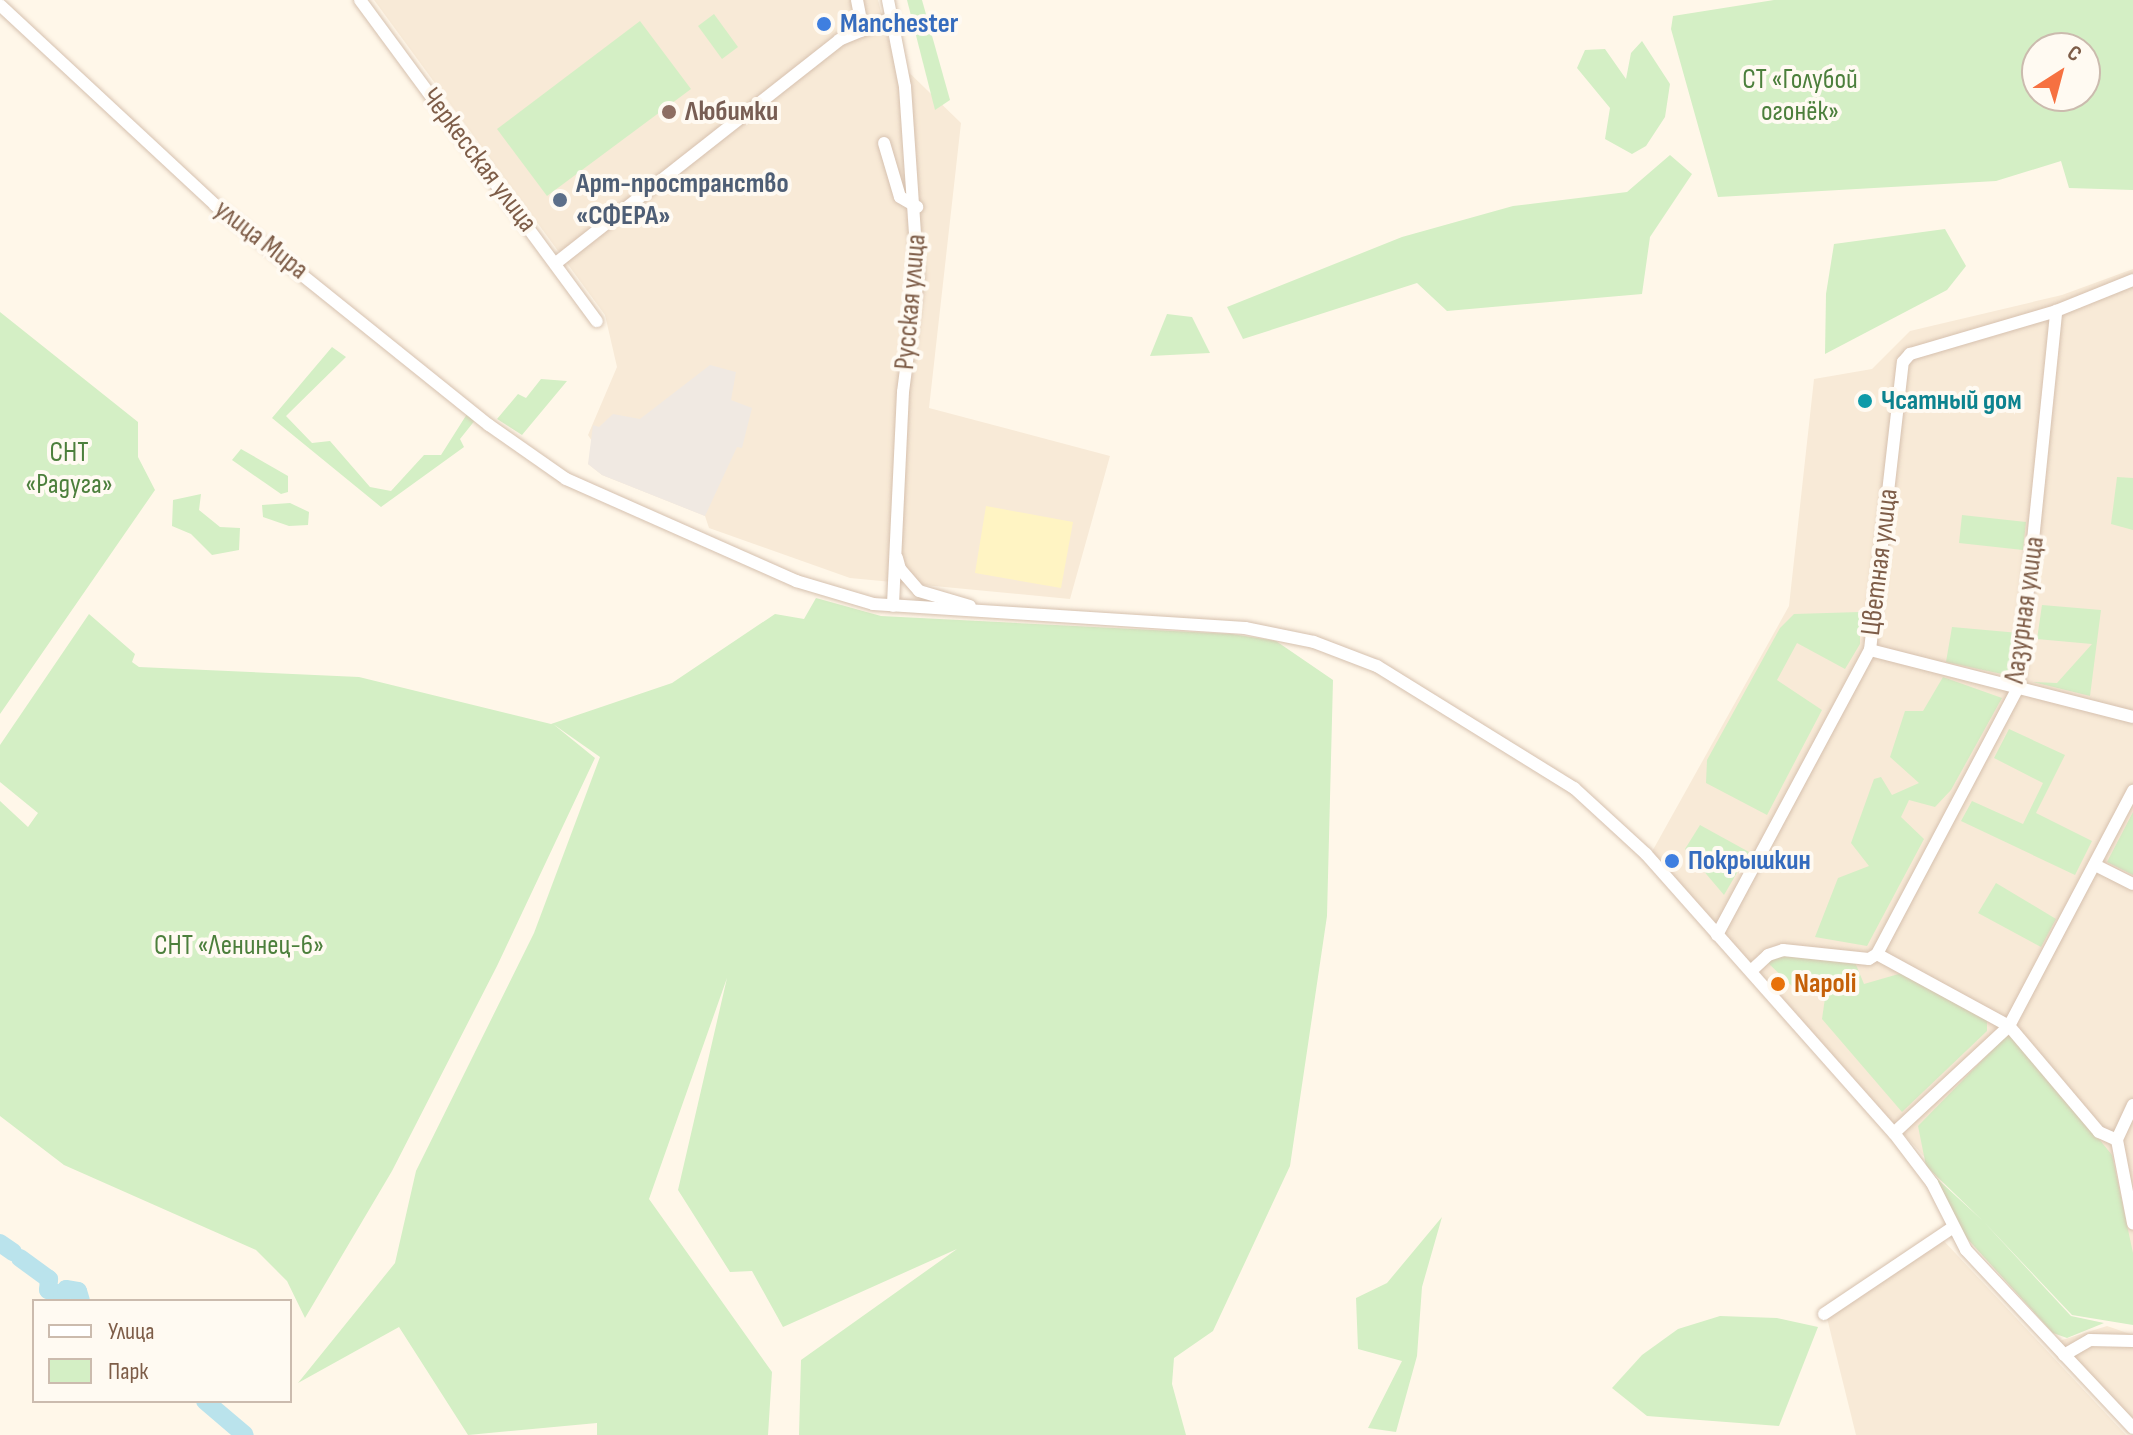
<!DOCTYPE html>
<meta charset="utf-8">
<style>
body{margin:0}
#map{position:relative;width:2133px;height:1435px;overflow:hidden;background:#fff7e9;font-family:"Sofia Sans Condensed",sans-serif}
div>[style]{position:absolute}
.residential>*{inset:0;background:#f8ead7}
.industrial>*{inset:0;background:#f0e9e2}
.green>*{inset:0;background:#d4efc5}
.sand>*{inset:0;background:#fff4c3}
.river>*{height:18px;margin:-9px;padding:0 9px;transform-origin:9px;border-radius:9px;background:#bae3ec}
.roads{filter:drop-shadow(0 0 2px #d6c1af) drop-shadow(0 0 2px #d6c1af)}
.minor>*{height:12px;margin:-6px;padding:0 6px;transform-origin:6px;border-radius:6px;background:#fff}
.dots>*{width:22px;height:22px;translate:-50% -50%;box-sizing:border-box;border:4px solid #fffaf2;border-radius:50%}
span{translate:-50% -50%;white-space:nowrap;text-align:center;line-height:1.15;-webkit-text-stroke:8px #fffaf2;paint-order:stroke}
.shop-label{font-size:28px;color:#366cbe;font-weight:700}
.left{translate:0 -50%;text-align:left}
.park-label{font-size:28px;color:#4c7f3c}
.education-label{font-size:28px;color:#785e54;font-weight:700}
.street-label{font-size:28px;color:#7e5d48}
.service-label{font-size:28px;color:#4e5e75;font-weight:700}
.culture-label{font-size:28px;color:#0d838f;font-weight:700}
.food-label{font-size:28px;color:#c56008;font-weight:700}
.legend{position:absolute;left:32px;top:1299px;width:260px;height:104px;box-sizing:border-box;background:#fffaf2;border:2px solid #cbbbae;margin:0;padding:10px 14px;list-style:none;font-size:24px;color:#7e5d48}
.legend li{display:flex;align-items:center;gap:16px;height:40px}
.legend b{width:40px;border:2px solid #cbbbae}
.north{position:absolute;left:2021px;top:32px;width:80px;height:80px;box-sizing:border-box;background:#fffaf2;border:2px solid #cbbbae;border-radius:50%;rotate:36deg;font-size:22px;font-weight:700;line-height:32px;text-align:center;color:#7e5d48}
.north::after{content:'';display:block;margin:auto;width:28px;height:36px;background:#f67141;clip-path:polygon(50% 0,100% 100%,50% 72%,0 100%)}
</style>
<div id="map">
<div class="residential">
<i style="clip-path:polygon(374px 0,878px 0,893px 57px,961px 123px,929px 408px,1110px 456px,1070px 599px,850px 578px,709px 528px,705px 516px,602px 475px,588px 464px,594px 444px,588px 435px,617px 367px,605px 315px)"></i>
<i style="clip-path:polygon(2133px 269px,2133px 1320px,1953px 1188px,1649px 857px,1789px 606px,1814px 379px,1872px 369px,1910px 331px,2062px 295px)"></i>
<i style="clip-path:polygon(1943px 1240px,2126px 1435px,1856px 1435px,1827px 1318px)"></i>
<i style="clip-path:polygon(2107px 1326px,2133px 1335px,2133px 1420px,2059px 1341px)"></i>
</div>
<div class="industrial">
<i style="clip-path:polygon(710px 365px,736px 372px,731px 400px,752px 408px,742px 448px,737px 447px,705px 516px,602px 475px,588px 464px,593px 425px,599px 427px,613px 414px,640px 419px)"></i>
</div>
<div class="green">
<i style="clip-path:polygon(907px 0,922px 0,950px 100px,935px 110px)"></i>
<i style="clip-path:polygon(evenodd,1774px 0,2133px 0,2133px 190px,2069px 188px,2061px 161px,1996px 181px,1718px 197px,1671px 29px,1673px 16px,1774px 0,2037px 48px,2085px 48px,2085px 96px,2037px 96px,2037px 48px)"></i>
<i style="clip-path:polygon(714px 14px,738px 47px,722px 59px,698px 26px)"></i>
<i style="clip-path:polygon(640px 21px,691px 89px,547px 196px,497px 129px)"></i>
<i style="clip-path:polygon(1642px 41px,1670px 84px,1665px 117px,1646px 146px,1632px 154px,1605px 139px,1610px 108px,1577px 68px,1585px 50px,1605px 49px,1626px 79px,1631px 53px)"></i>
<i style="clip-path:polygon(1670px 155px,1692px 174px,1650px 237px,1642px 294px,1447px 311px,1417px 283px,1243px 339px,1227px 307px,1402px 237px,1513px 206px,1627px 192px)"></i>
<i style="clip-path:polygon(1945px 229px,1966px 266px,1947px 290px,1825px 354px,1826px 294px,1834px 244px)"></i>
<i style="clip-path:polygon(0 312px,138px 422px,138px 457px,155px 490px,0 714px)"></i>
<i style="clip-path:polygon(1167px 314px,1192px 317px,1210px 353px,1150px 356px)"></i>
<i style="clip-path:polygon(332px 347px,346px 357px,286px 416px,312px 443px,330px 441px,370px 487px,391px 491px,424px 455px,441px 455px,467px 414px,476px 419px,460px 439px,464px 447px,381px 507px,272px 418px)"></i>
<i style="clip-path:polygon(541px 379px,567px 381px,522px 435px,497px 419px,518px 394px,526px 398px)"></i>
<i style="clip-path:polygon(241px 449px,288px 476px,288px 492px,281px 494px,232px 460px)"></i>
<i style="clip-path:polygon(2117px 477px,2133px 478px,2133px 530px,2111px 524px)"></i>
<i style="clip-path:polygon(201px 494px,199px 510px,220px 527px,240px 528px,239px 550px,212px 555px,191px 534px,172px 526px,173px 500px)"></i>
<i style="clip-path:polygon(290px 503px,309px 512px,308px 525px,289px 526px,263px 517px,262px 505px)"></i>
<i style="clip-path:polygon(1962px 515px,2026px 522px,2023px 550px,1959px 543px)"></i>
<i style="clip-path:polygon(816px 598px,881px 616px,1232px 634px,1276px 641px,1333px 680px,1327px 916px,1290px 1166px,1213px 1331px,1174px 1358px,1172px 1384px,1186px 1435px,799px 1435px,801px 1360px,957px 1249px,783px 1327px,752px 1271px,730px 1272px,678px 1190px,727px 978px,649px 1199px,772px 1372px,768px 1435px,597px 1435px,597px 1423px,468px 1435px,399px 1327px,298px 1383px,395px 1263px,416px 1171px,534px 933px,600px 757px,553px 724px,595px 758px,497px 966px,392px 1171px,305px 1318px,287px 1281px,256px 1250px,64px 1165px,0 1116px,0 801px,28px 827px,38px 813px,0 782px,0 745px,89px 614px,135px 654px,132px 662px,139px 667px,359px 677px,551px 724px,672px 683px,775px 614px,804px 619px)"></i>
<i style="clip-path:polygon(2042px 605px,2101px 610px,2090px 696px,2033px 682px,2057px 683px,2092px 644px,2037px 639px)"></i>
<i style="clip-path:polygon(1860px 612px,1860px 644px,1845px 669px,1797px 643px,1777px 680px,1822px 710px,1767px 815px,1706px 783px,1707px 760px,1780px 628px,1794px 614px)"></i>
<i style="clip-path:polygon(1952px 627px,2019px 633px,2011px 676px,1946px 662px)"></i>
<i style="clip-path:polygon(1943px 677px,2002px 698px,1951px 790px,1935px 807px,1909px 800px,1901px 817px,1924px 839px,1867px 946px,1815px 937px,1838px 878px,1869px 866px,1851px 843px,1874px 779px,1881px 777px,1892px 795px,1919px 783px,1890px 757px,1905px 711px,1923px 711px)"></i>
<i style="clip-path:polygon(2009px 729px,2065px 755px,2036px 813px,2092px 841px,2075px 875px,1961px 821px,1972px 801px,2023px 824px,2043px 783px,1994px 758px)"></i>
<i style="clip-path:polygon(2133px 812px,2133px 875px,2107px 862px)"></i>
<i style="clip-path:polygon(1700px 825px,1749px 852px,1724px 895px,1685px 849px)"></i>
<i style="clip-path:polygon(1996px 883px,2056px 919px,2041px 947px,1978px 913px)"></i>
<i style="clip-path:polygon(1785px 951px,1854px 960px,1864px 984px,1902px 973px,1987px 1017px,1987px 1031px,1902px 1112px,1822px 1019px,1825px 998px,1819px 979px,1796px 990px,1765px 960px)"></i>
<i style="clip-path:polygon(2011px 1031px,2112px 1155px,2133px 1253px,2133px 1325px,2072px 1315px,1983px 1221px,2071px 1316px,2104px 1323px,2067px 1338px,2053px 1333px,1963px 1234px,1932px 1174px,1983px 1221px,1926px 1166px,1918px 1126px)"></i>
<i style="clip-path:polygon(1442px 1217px,1422px 1287px,1417px 1356px,1396px 1432px,1368px 1428px,1402px 1361px,1358px 1349px,1356px 1298px,1387px 1283px)"></i>
<i style="clip-path:polygon(1720px 1316px,1777px 1318px,1818px 1327px,1779px 1426px,1647px 1416px,1612px 1388px,1642px 1355px,1678px 1329px)"></i>
</div>
<div class="sand">
<i style="clip-path:polygon(986px 506px,1073px 522px,1061px 588px,975px 573px)"></i>
</div>
<div class="river">
<i style="left:0;top:1243px;width:16px;rotate:35deg"></i>
<i style="left:20px;top:1258px;width:36px;rotate:36deg"></i>
<i style="left:49px;top:1279px;width:11px;rotate:95deg"></i>
<i style="left:48px;top:1290px;width:15px;rotate:20deg"></i>
<i style="left:62px;top:1295px;width:7px;rotate:-56deg"></i>
<i style="left:66px;top:1289px;width:12px;rotate:9deg"></i>
<i style="left:78px;top:1291px;width:10px;rotate:73deg"></i>
<i style="left:205px;top:1401px;width:52px;rotate:40.4deg"></i>
</div>
<div class="roads">
<div class="minor">
<i style="left:360px;top:0;width:399px;rotate:53.6deg"></i>
<i style="left:857px;top:0;width:31px;rotate:79deg"></i>
<i style="left:888px;top:0;width:89px;rotate:78.9deg"></i>
<i style="left:905px;top:87px;width:191px;rotate:86.1deg"></i>
<i style="left:918px;top:278px;width:115px;rotate:97.5deg"></i>
<i style="left:903px;top:392px;width:214px;rotate:92.7deg"></i>
<i style="left:0;top:5px;width:294px;rotate:42.9deg"></i>
<i style="left:215px;top:205px;width:351px;rotate:38.8deg"></i>
<i style="left:489px;top:425px;width:94px;rotate:35deg"></i>
<i style="left:566px;top:479px;width:252px;rotate:23.9deg"></i>
<i style="left:796px;top:581px;width:80px;rotate:16.6deg"></i>
<i style="left:873px;top:604px;width:373px;rotate:3.7deg"></i>
<i style="left:1245px;top:628px;width:70px;rotate:11.5deg"></i>
<i style="left:1314px;top:642px;width:67px;rotate:20.9deg"></i>
<i style="left:1377px;top:666px;width:232px;rotate:31.8deg"></i>
<i style="left:1574px;top:788px;width:98px;rotate:42.5deg"></i>
<i style="left:1646px;top:854px;width:373px;rotate:48.4deg"></i>
<i style="left:1894px;top:1133px;width:63px;rotate:52.8deg"></i>
<i style="left:1932px;top:1183px;width:75px;rotate:63.1deg"></i>
<i style="left:1966px;top:1250px;width:244px;rotate:46.8deg"></i>
<i style="left:884px;top:143px;width:56px;rotate:73.5deg"></i>
<i style="left:900px;top:197px;width:20px;rotate:30deg"></i>
<i style="left:556px;top:263px;width:360px;rotate:-38.2deg"></i>
<i style="left:839px;top:40px;width:57px;rotate:-22.5deg"></i>
<i style="left:897px;top:558px;width:11px;rotate:75deg"></i>
<i style="left:900px;top:569px;width:29px;rotate:49deg"></i>
<i style="left:919px;top:591px;width:53px;rotate:16.4deg"></i>
<i style="left:1870px;top:650px;width:271px;rotate:14.3deg"></i>
<i style="left:2095px;top:865px;width:42px;rotate:26.6deg"></i>
<i style="left:1717px;top:935px;width:323px;rotate:-61.8deg"></i>
<i style="left:1870px;top:650px;width:290px;rotate:-83.5deg"></i>
<i style="left:1903px;top:362px;width:11px;rotate:-49deg"></i>
<i style="left:1910px;top:354px;width:152px;rotate:-16.4deg"></i>
<i style="left:1751px;top:971px;width:23px;rotate:-43deg"></i>
<i style="left:1768px;top:955px;width:16px;rotate:-18deg"></i>
<i style="left:1783px;top:950px;width:86px;rotate:6deg"></i>
<i style="left:1869px;top:959px;width:9px;rotate:-32deg"></i>
<i style="left:2133px;top:1105px;width:38px;rotate:115deg"></i>
<i style="left:2117px;top:1140px;width:85px;rotate:79.1deg"></i>
<i style="left:1894px;top:1133px;width:157px;rotate:-42.9deg"></i>
<i style="left:2009px;top:1026px;width:266px;rotate:-62.2deg"></i>
<i style="left:2117px;top:1140px;width:20px;rotate:-156deg"></i>
<i style="left:2099px;top:1132px;width:139px;rotate:-130.3deg"></i>
<i style="left:2009px;top:1026px;width:150px;rotate:-151.4deg"></i>
<i style="left:1877px;top:954px;width:301px;rotate:-62.1deg"></i>
<i style="left:2018px;top:688px;width:379px;rotate:-84.2deg"></i>
<i style="left:2056px;top:311px;width:83px;rotate:-21.9deg"></i>
<i style="left:1824px;top:1314px;width:154px;rotate:-33.9deg"></i>
<i style="left:2064px;top:1355px;width:30px;rotate:-30deg"></i>
<i style="left:2090px;top:1340px;width:43px;rotate:1.3deg"></i>
</div>
</div>
<div class="dots">
<i style="left:824px;top:24px;background:#3f7fe0"></i>
<i style="left:669px;top:112px;background:#8d6e63"></i>
<i style="left:560px;top:200px;background:#5c6f8a"></i>
<i style="left:1865px;top:401px;background:#0f9aa8"></i>
<i style="left:1672px;top:861px;background:#3f7fe0"></i>
<i style="left:1778px;top:984px;background:#e8710a"></i>
</div>
<div class="shop-label">
<span class="left" style="left:840px;top:24px">Manchester</span>
<span class="left" style="left:1688px;top:861px">Покрышкин</span>
</div>
<div class="park-label">
<span style="left:1800px;top:96px">СТ «Голубой<br>огонёк»</span>
<span style="left:69px;top:469px">СНТ<br>«Радуга»</span>
<span style="left:239px;top:946px">СНТ «Ленинец-6»</span>
</div>
<div class="education-label">
<span class="left" style="left:685px;top:112px">Любимки</span>
</div>
<div class="street-label">
<span style="left:479px;top:160px;rotate:53deg">Черкесская улица</span>
<span style="left:261px;top:240px;rotate:38deg">улица Мира</span>
<span style="left:911px;top:302px;rotate:-85deg">Русская улица</span>
<span style="left:1880px;top:562px;rotate:-83deg">Цветная улица</span>
<span style="left:2025px;top:610px;rotate:-82deg">Лазурная улица</span>
</div>
<div class="service-label">
<span class="left" style="left:576px;top:200px">Арт-пространство<br>«СФЕРА»</span>
</div>
<div class="culture-label">
<span class="left" style="left:1881px;top:401px">Чсатный дом</span>
</div>
<div class="food-label">
<span class="left" style="left:1794px;top:984px">Napoli</span>
</div>
<ul class="legend">
<li><b style="height:10px;background:#fff"></b>Улица</li>
<li><b style="height:22px;background:#d4efc5"></b>Парк</li>
</ul>
<div class="north">С</div>
</div>
